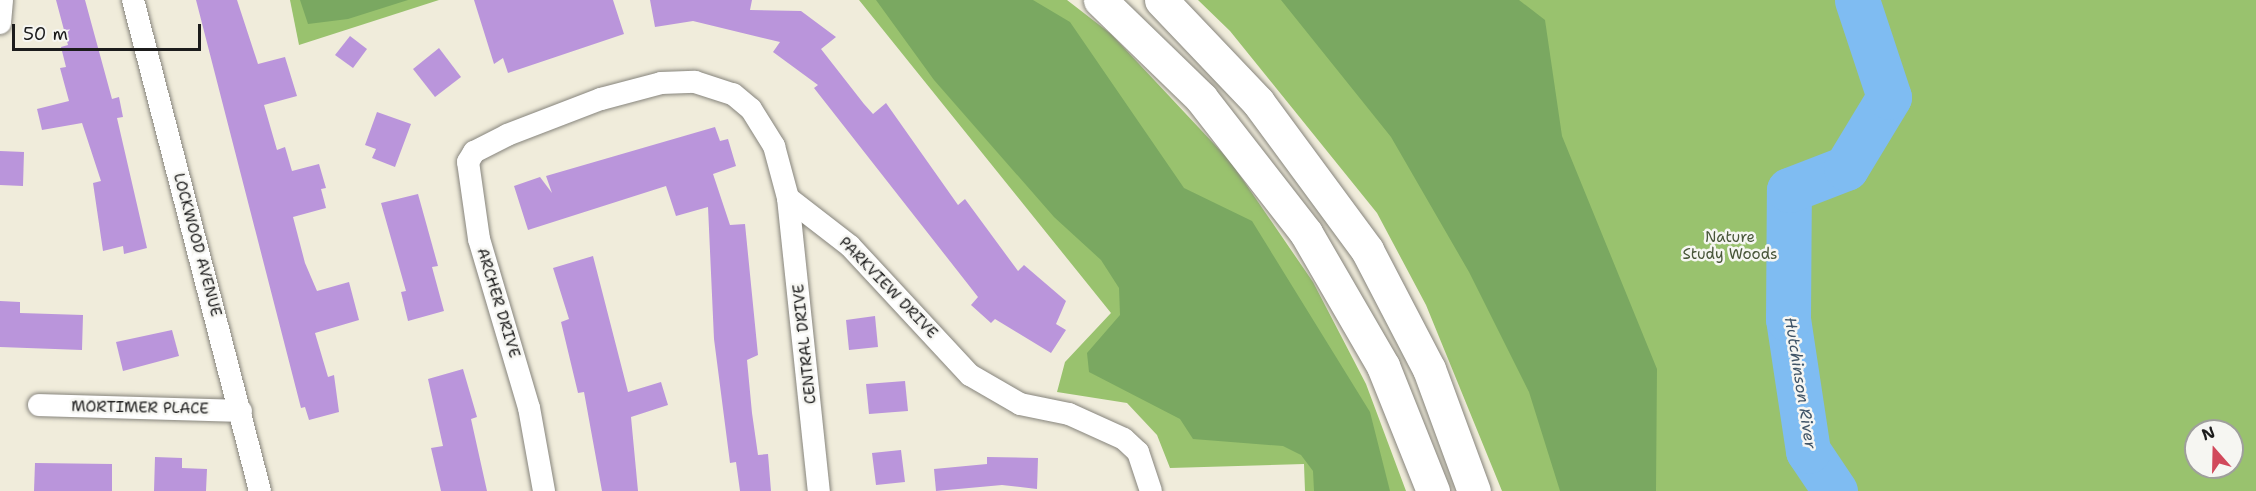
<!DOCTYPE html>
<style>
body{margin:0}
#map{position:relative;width:2256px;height:491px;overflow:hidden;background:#f0ecdb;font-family:"Shantell Sans",sans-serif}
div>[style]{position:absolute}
.green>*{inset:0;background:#99c26e}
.forest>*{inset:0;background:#7aa861}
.river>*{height:45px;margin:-22.5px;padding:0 22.5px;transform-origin:22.5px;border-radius:22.5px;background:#7fbcf2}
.building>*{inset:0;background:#ba95db}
.roads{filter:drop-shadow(0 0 2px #86847c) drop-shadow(0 0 2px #86847c)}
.street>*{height:22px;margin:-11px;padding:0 11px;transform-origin:11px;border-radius:11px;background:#fff}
.highway>*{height:33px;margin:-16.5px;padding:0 16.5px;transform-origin:16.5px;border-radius:16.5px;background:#fff}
span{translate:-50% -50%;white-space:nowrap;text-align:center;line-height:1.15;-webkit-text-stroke:5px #f6f6f2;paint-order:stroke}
.park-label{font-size:15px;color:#485639}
.street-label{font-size:15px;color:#1c1c1c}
.water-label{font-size:16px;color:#3f5467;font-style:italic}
.north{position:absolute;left:2184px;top:419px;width:60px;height:60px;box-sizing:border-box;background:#f6f6f2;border:2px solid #9f9f9c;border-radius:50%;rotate:340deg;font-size:16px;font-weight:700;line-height:24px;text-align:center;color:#1c1c1c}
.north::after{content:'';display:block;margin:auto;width:21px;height:27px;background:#d1495b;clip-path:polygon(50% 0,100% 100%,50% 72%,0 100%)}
.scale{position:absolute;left:12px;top:24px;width:189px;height:27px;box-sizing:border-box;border:3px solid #1c1c1c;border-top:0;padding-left:8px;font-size:18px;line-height:21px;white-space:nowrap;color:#1c1c1c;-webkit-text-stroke:4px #f6f6f2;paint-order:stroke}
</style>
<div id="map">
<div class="green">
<i style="clip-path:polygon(290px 0,439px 0,299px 45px)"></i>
<i style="clip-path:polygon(859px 0,1067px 0,1111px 34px,1230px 161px,1313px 282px,1366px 384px,1406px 491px,1305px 491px,1304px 464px,1170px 468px,1157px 435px,1127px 403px,1057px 392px,1065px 362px,1111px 313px)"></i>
<i style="clip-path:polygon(evenodd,1198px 0,2256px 0,2256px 491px,1502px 491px,1426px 305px,1377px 213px,1230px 31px,1198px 0,2196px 431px,2232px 431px,2232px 467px,2196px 467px,2196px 431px)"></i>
</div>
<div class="forest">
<i style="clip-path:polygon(300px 0,408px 0,348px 19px,308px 24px)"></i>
<i style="clip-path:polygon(876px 0,1033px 0,1070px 22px,1184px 188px,1252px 221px,1370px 412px,1390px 491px,1314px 491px,1313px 471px,1301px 455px,1283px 446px,1193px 439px,1180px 419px,1089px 372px,1087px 353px,1120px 315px,1119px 288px,1101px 260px,1054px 217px,934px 80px)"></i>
<i style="clip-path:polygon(1281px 0,1519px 0,1545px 20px,1562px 136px,1657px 369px,1656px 491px,1560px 491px,1529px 392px,1469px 272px,1391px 137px)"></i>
</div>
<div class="river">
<i style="left:1835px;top:491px;width:48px;rotate:-124deg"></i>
<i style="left:1808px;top:451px;width:134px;rotate:-98.6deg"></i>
<i style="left:1788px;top:319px;width:129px;rotate:-89.6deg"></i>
<i style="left:1789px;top:190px;width:61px;rotate:-21.1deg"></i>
<i style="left:1846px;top:168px;width:83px;rotate:-58.8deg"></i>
<i style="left:1889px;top:97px;width:102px;rotate:-108.3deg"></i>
</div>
<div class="building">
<i style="clip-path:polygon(56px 0,85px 0,112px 99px,119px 97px,123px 117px,117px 118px,147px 248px,124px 254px,123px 246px,103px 251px,93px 183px,101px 181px,82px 123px,42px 130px,37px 109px,69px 101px,60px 68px,66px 67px,61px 47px,68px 45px)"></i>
<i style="clip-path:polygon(196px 0,237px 0,258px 64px,285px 57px,297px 96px,264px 105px,277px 150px,285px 147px,292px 171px,319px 164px,326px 188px,321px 189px,326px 208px,293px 217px,305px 263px,317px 291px,349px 282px,359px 320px,315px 333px,328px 377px,334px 375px,339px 412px,309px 420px,305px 407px,301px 408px)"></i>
<i style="clip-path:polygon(474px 0,613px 0,624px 34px,508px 73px,503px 58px,494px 64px)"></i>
<i style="clip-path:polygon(650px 0,752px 0,750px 10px,801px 11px,836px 37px,821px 49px,864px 104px,873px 114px,886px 103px,958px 205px,965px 199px,1018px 271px,1024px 265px,1066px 301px,1056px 324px,1066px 330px,1051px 353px,995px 319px,991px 323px,971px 305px,978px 297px,814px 88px,818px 85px,773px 52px,780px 42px,693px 21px,655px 27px)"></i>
<i style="clip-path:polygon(350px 36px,367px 49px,353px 68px,335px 55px)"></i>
<i style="clip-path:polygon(439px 48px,461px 77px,435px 97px,413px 69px)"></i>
<i style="clip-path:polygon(377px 112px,411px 124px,395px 167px,372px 158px,376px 149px,365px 145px)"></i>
<i style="clip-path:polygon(715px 127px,720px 141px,728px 139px,736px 166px,713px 174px,730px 225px,745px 224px,758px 355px,747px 360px,752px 413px,758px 455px,768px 454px,771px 491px,740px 491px,736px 462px,730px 463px,714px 339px,708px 207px,676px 216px,666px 186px,528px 230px,514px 186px,540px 177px,552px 193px,546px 176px)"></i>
<i style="clip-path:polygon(0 151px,24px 152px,23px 186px,0 185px)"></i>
<i style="clip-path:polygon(418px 194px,438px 266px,432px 267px,444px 311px,408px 321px,401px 292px,406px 291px,381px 203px)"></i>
<i style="clip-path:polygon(593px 256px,628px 392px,661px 382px,668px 405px,631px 417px,638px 491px,602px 491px,584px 392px,578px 393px,561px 322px,569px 319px,553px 268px)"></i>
<i style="clip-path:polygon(0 301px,20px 302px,20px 313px,83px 315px,82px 350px,0 347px)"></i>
<i style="clip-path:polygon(875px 316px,878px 347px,849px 350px,846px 320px)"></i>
<i style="clip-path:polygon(172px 330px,179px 356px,123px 371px,116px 342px)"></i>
<i style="clip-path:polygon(463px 369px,477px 417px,471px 419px,487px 491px,441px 491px,431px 448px,443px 446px,428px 379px)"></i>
<i style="clip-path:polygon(905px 381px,908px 411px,869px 414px,866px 384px)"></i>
<i style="clip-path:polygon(901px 450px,905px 482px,876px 485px,872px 453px)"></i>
<i style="clip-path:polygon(155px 457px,182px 458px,182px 468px,207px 469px,206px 491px,154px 491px)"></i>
<i style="clip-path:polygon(987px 457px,1038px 458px,1037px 489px,1002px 485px,936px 491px,934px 469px,987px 464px)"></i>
<i style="clip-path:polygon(35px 463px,112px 464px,112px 491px,34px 491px)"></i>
</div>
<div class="roads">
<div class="street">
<i style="left:133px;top:0;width:507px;rotate:75.5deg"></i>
<i style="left:0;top:23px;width:23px;rotate:-85deg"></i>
<i style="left:788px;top:198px;width:295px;rotate:84deg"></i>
<i style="left:39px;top:405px;width:202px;rotate:1.7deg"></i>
<i style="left:544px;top:491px;width:84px;rotate:-100.2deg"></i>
<i style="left:529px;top:408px;width:176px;rotate:-106.5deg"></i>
<i style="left:479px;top:239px;width:78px;rotate:-98.1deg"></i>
<i style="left:468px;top:162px;width:12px;rotate:-59deg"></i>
<i style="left:474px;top:152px;width:37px;rotate:-27deg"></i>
<i style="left:507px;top:135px;width:101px;rotate:-21deg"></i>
<i style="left:601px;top:99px;width:62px;rotate:-14.9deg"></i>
<i style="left:661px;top:83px;width:34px;rotate:-2deg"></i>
<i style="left:695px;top:82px;width:40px;rotate:18deg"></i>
<i style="left:733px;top:94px;width:23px;rotate:40deg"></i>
<i style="left:751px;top:109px;width:44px;rotate:58.1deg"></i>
<i style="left:774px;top:146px;width:54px;rotate:74.9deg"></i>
<i style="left:788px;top:198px;width:78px;rotate:37.7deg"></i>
<i style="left:850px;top:246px;width:176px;rotate:47.1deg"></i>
<i style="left:970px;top:375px;width:58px;rotate:30.1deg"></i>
<i style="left:1020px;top:404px;width:50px;rotate:11.5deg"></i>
<i style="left:1069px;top:414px;width:60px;rotate:24.4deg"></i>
<i style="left:1124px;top:439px;width:19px;rotate:43deg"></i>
<i style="left:1138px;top:452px;width:41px;rotate:71.6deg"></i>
</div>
<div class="highway">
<i style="left:1100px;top:0;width:141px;rotate:44.1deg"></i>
<i style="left:1201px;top:98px;width:171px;rotate:52.1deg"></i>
<i style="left:1306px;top:233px;width:154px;rotate:59.9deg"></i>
<i style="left:1383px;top:366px;width:135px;rotate:68.2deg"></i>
<i style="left:1161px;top:0;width:141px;rotate:46.4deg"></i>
<i style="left:1258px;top:102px;width:184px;rotate:53.6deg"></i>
<i style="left:1367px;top:250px;width:134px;rotate:62.5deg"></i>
<i style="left:1429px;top:369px;width:130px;rotate:69.8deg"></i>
</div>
</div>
<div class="park-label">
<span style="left:1730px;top:246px">Nature<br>Study Woods</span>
</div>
<div class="street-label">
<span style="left:197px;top:245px;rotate:75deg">LOCKWOOD AVENUE</span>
<span style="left:888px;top:288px;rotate:46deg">PARKVIEW DRIVE</span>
<span style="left:498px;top:303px;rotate:73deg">ARCHER DRIVE</span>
<span style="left:805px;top:344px;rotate:-96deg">CENTRAL DRIVE</span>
<span style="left:140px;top:408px;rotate:1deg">MORTIMER PLACE</span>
</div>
<div class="water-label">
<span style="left:1800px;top:383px;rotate:81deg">Hutchinson River</span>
</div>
<div class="north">N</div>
<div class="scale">50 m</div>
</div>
